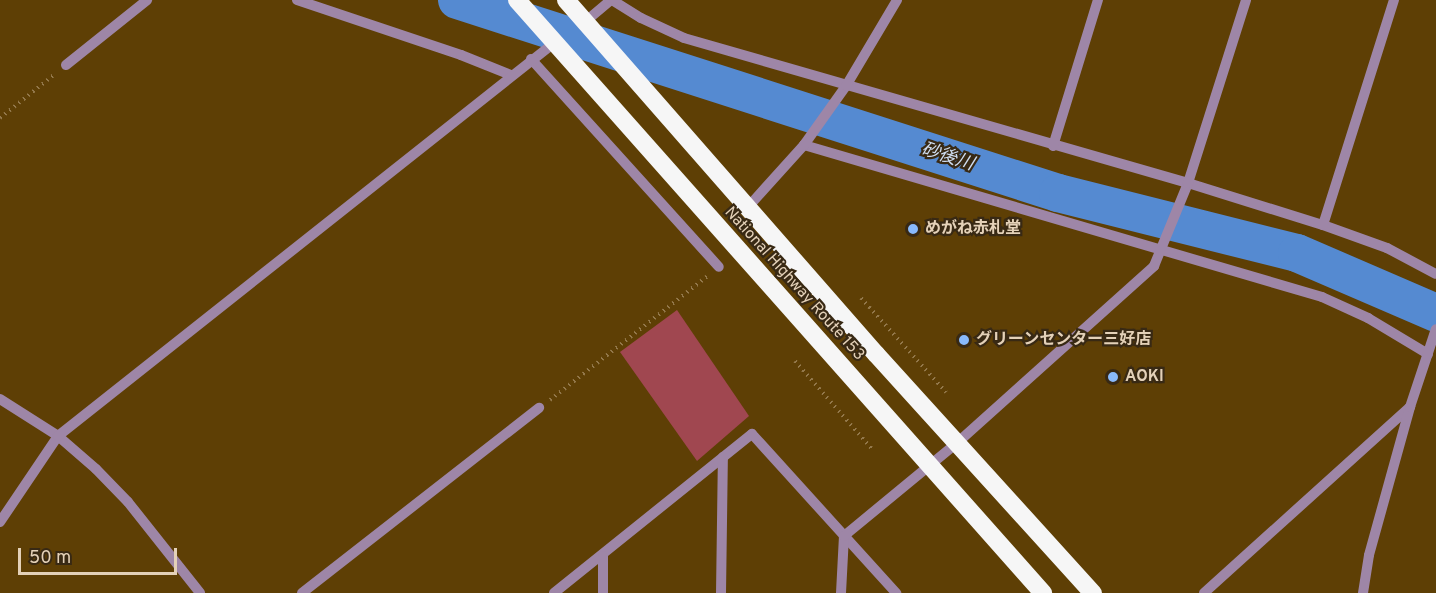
<!DOCTYPE html>
<meta charset="utf-8">
<style>
body{margin:0}
#map{position:relative;width:1436px;height:593px;overflow:hidden;background:#5e3f05;font-family:Overpass,"Noto Sans JP",sans-serif}
div>[style]{position:absolute}
.green>*{inset:0;background:#a04750}
.river>*{height:38px;margin:-19px;padding:0 19px;transform-origin:19px;border-radius:19px;background:#558ad1}
.path>*{height:4px;margin-top:-2px;transform-origin:0;background:repeating-linear-gradient(90deg,#93784b 0 1.5px,transparent 0 6px)}
.minor>*{height:10px;margin:-5px;padding:0 5px;transform-origin:5px;border-radius:5px;background:#9e86a7}
.highway>*{height:18px;margin:-9px;padding:0 9px;transform-origin:9px;border-radius:9px;background:#f6f6f6}
.dots>*{width:16px;height:16px;translate:-50% -50%;box-sizing:border-box;border:3px solid #382914;border-radius:50%}
span{translate:-50% -50%;white-space:nowrap;text-align:center;line-height:1.15;-webkit-text-stroke:4.5px #382914;paint-order:stroke}
.poi-label{font-size:16px;color:#e4d1b8;font-weight:700}
.left{translate:0 -50%;text-align:left}
.street-label{font-size:16px;color:#e4d1b8}
.water-label{font-size:18px;color:#cfddf0;font-style:italic}
.scale{position:absolute;left:18px;top:548px;width:159px;height:27px;box-sizing:border-box;border:3px solid #e4d1b8;border-top:0;padding-left:8px;font-size:18px;line-height:21px;white-space:nowrap;color:#e4d1b8;-webkit-text-stroke:4px #382914;paint-order:stroke}
</style>
<div id="map">
<div class="green">
<i style="clip-path:polygon(677px 310px,749px 416px,697px 461px,620px 352px)"></i>
</div>
<div class="river">
<i style="left:457px;top:0;width:631px;rotate:17.8deg"></i>
<i style="left:1058px;top:193px;width:246px;rotate:14.1deg"></i>
<i style="left:1297px;top:253px;width:151px;rotate:23.3deg"></i>
</div>
<div class="path">
<i style="left:0;top:118px;width:70px;rotate:-38.7deg"></i>
<i style="left:861px;top:298px;width:127px;rotate:47.9deg"></i>
<i style="left:795px;top:361px;width:118px;rotate:48.8deg"></i>
<i style="left:550px;top:400px;width:202px;rotate:-38.2deg"></i>
</div>
<div class="minor">
<i style="left:297px;top:0;width:173px;rotate:18.5deg"></i>
<i style="left:461px;top:55px;width:54px;rotate:21.8deg"></i>
<i style="left:612px;top:0;width:34px;rotate:32deg"></i>
<i style="left:641px;top:18px;width:47px;rotate:24.9deg"></i>
<i style="left:684px;top:38px;width:524px;rotate:16.05deg"></i>
<i style="left:1188px;top:183px;width:141px;rotate:17.3deg"></i>
<i style="left:1323px;top:225px;width:68px;rotate:19.8deg"></i>
<i style="left:1387px;top:248px;width:55px;rotate:28deg"></i>
<i style="left:586px;top:21px;width:33px;rotate:-40deg"></i>
<i style="left:531px;top:59px;width:280px;rotate:47.9deg"></i>
<i style="left:66px;top:65px;width:104px;rotate:-38.7deg"></i>
<i style="left:804px;top:145px;width:540px;rotate:16.35deg"></i>
<i style="left:1322px;top:297px;width:51px;rotate:24.5deg"></i>
<i style="left:1368px;top:318px;width:70px;rotate:31deg"></i>
<i style="left:1053px;top:146px;width:153px;rotate:-72.9deg"></i>
<i style="left:749px;top:206px;width:82px;rotate:-48deg"></i>
<i style="left:804px;top:145px;width:72px;rotate:-54.6deg"></i>
<i style="left:846px;top:86px;width:100px;rotate:-59.3deg"></i>
<i style="left:1323px;top:225px;width:236px;rotate:-72.5deg"></i>
<i style="left:0;top:399px;width:69px;rotate:32.5deg"></i>
<i style="left:58px;top:436px;width:50px;rotate:41deg"></i>
<i style="left:96px;top:469px;width:46px;rotate:45.9deg"></i>
<i style="left:128px;top:502px;width:116px;rotate:51.6deg"></i>
<i style="left:0;top:522px;width:104px;rotate:-56deg"></i>
<i style="left:58px;top:436px;width:633px;rotate:-38.39deg"></i>
<i style="left:302px;top:593px;width:301px;rotate:-38deg"></i>
<i style="left:554px;top:593px;width:254px;rotate:-38.8deg"></i>
<i style="left:752px;top:434px;width:215px;rotate:47.8deg"></i>
<i style="left:603px;top:593px;width:37px;rotate:-90deg"></i>
<i style="left:721px;top:593px;width:136px;rotate:-89.2deg"></i>
<i style="left:841px;top:593px;width:57px;rotate:-87deg"></i>
<i style="left:844px;top:536px;width:146px;rotate:-39.5deg"></i>
<i style="left:957px;top:443px;width:265px;rotate:-41.9deg"></i>
<i style="left:1154px;top:266px;width:90px;rotate:-67.7deg"></i>
<i style="left:1188px;top:183px;width:192px;rotate:-72.4deg"></i>
<i style="left:1204px;top:593px;width:278px;rotate:-42.1deg"></i>
<i style="left:1363px;top:593px;width:38px;rotate:-81deg"></i>
<i style="left:1369px;top:555px;width:154px;rotate:-74.5deg"></i>
<i style="left:1410px;top:407px;width:82px;rotate:-71.6deg"></i>
</div>
<div class="highway">
<i style="left:517px;top:0;width:793px;rotate:48.43deg"></i>
<i style="left:566px;top:0;width:471px;rotate:48.8deg"></i>
<i style="left:876px;top:354px;width:323px;rotate:47.8deg"></i>
</div>
<div class="dots">
<i style="left:913px;top:229px;background:#89bafc"></i>
<i style="left:964px;top:340px;background:#89bafc"></i>
<i style="left:1113px;top:377px;background:#89bafc"></i>
</div>
<div class="poi-label">
<span class="left" style="left:925px;top:229px">めがね赤札堂</span>
<span class="left" style="left:976px;top:340px">グリーンセンター三好店</span>
<span class="left" style="left:1125px;top:377px">AOKI</span>
</div>
<div class="street-label">
<span style="left:794px;top:284px;rotate:48deg">National Highway Route 153</span>
</div>
<div class="water-label">
<span style="left:947px;top:158px;rotate:18deg">砂後川</span>
</div>
<div class="scale">50 m</div>
</div>
